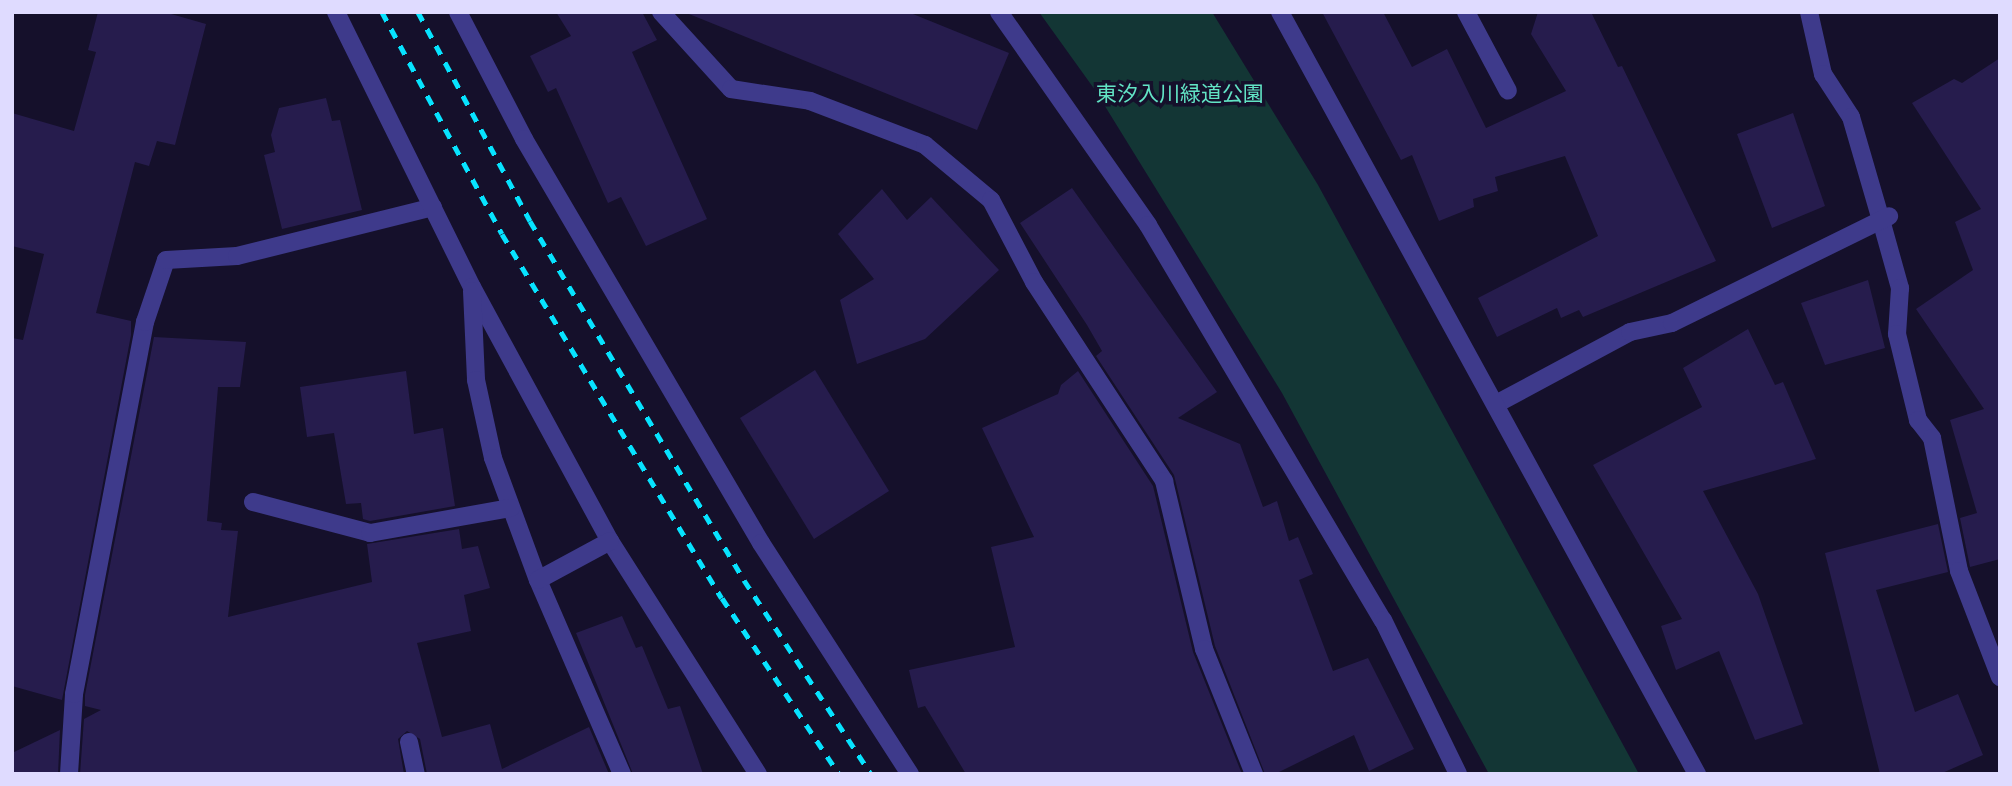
<!DOCTYPE html>
<meta charset="utf-8">
<style>
body{margin:0}
#map{position:relative;width:2012px;height:786px;overflow:hidden;background:#15102b;font-family:Inter,"Noto Sans JP",sans-serif}
div>[style]{position:absolute}
.green>*{inset:0;background:#133635}
.building>*{inset:0;background:#261c4d}
.lane>*{height:18px;margin:-9px;padding:0 9px;transform-origin:9px;border-radius:9px;background:#3e3a8b}
.street>*{height:18px;margin:-9px;padding:0 9px;transform-origin:9px;border-radius:9px;background:#3e3a8b}
.rail>*{height:5px;margin-top:-2.5px;transform-origin:0;background:repeating-linear-gradient(90deg,#07e3ff 0 10px,transparent 0 19px)}
span{translate:-50% -50%;white-space:nowrap;text-align:center;line-height:1.15;-webkit-text-stroke:7px #15102b;paint-order:stroke}
.park-label{font-size:21px;color:#62e4c5}
.frame{position:absolute;inset:0;border:14px solid #dfdbff;pointer-events:none}
</style>
<div id="map">
<div class="green">
<i style="clip-path:polygon(1039px 12px,1212px 12px,1318px 185px,1639px 774px,1489px 774px,1282px 393px,1095px 90px)"></i>
</div>
<div class="building">
<i style="clip-path:polygon(98px 12px,164px 12px,206px 24px,175px 145px,157px 141px,149px 166px,135px 162px,96px 313px,131px 321px,131px 335px,62px 700px,12px 686px,12px 338px,23px 340px,44px 254px,12px 246px,12px 113px,74px 131px,96px 52px,88px 50px)"></i>
<i style="clip-path:polygon(556px 12px,642px 12px,657px 40px,632px 52px,707px 219px,646px 246px,621px 197px,608px 203px,556px 88px,548px 92px,530px 56px,571px 36px)"></i>
<i style="clip-path:polygon(684px 12px,908px 12px,1009px 53px,977px 130px)"></i>
<i style="clip-path:polygon(1322px 12px,1383px 12px,1412px 67px,1447px 49px,1486px 128px,1566px 91px,1531px 34px,1538px 12px,1591px 12px,1618px 67px,1622px 66px,1716px 261px,1583px 317px,1579px 310px,1561px 318px,1557px 308px,1497px 337px,1478px 298px,1598px 236px,1565px 156px,1495px 177px,1498px 191px,1473px 199px,1474px 207px,1439px 221px,1412px 155px,1401px 160px)"></i>
<i style="clip-path:polygon(2000px 58px,2000px 559px,1970px 567px,1960px 518px,1977px 513px,1950px 420px,1984px 409px,1916px 309px,1973px 270px,1955px 222px,1981px 209px,1912px 103px,1954px 79px,1962px 83px)"></i>
<i style="clip-path:polygon(326px 98px,332px 121px,340px 120px,362px 210px,282px 229px,264px 155px,275px 152px,271px 135px,279px 108px)"></i>
<i style="clip-path:polygon(1793px 113px,1825px 206px,1772px 228px,1737px 134px)"></i>
<i style="clip-path:polygon(1072px 188px,1217px 392px,1178px 418px,1240px 444px,1263px 507px,1277px 501px,1289px 541px,1298px 537px,1313px 574px,1299px 580px,1333px 671px,1368px 658px,1414px 749px,1369px 771px,1354px 735px,1275px 774px,1265px 774px,1215px 646px,1174px 475px,1096px 356px,1102px 351px,1087px 325px,1020px 223px)"></i>
<i style="clip-path:polygon(882px 189px,907px 220px,931px 197px,999px 270px,925px 339px,857px 364px,840px 300px,874px 279px,838px 234px)"></i>
<i style="clip-path:polygon(1868px 280px,1885px 348px,1825px 365px,1801px 303px)"></i>
<i style="clip-path:polygon(1748px 329px,1775px 385px,1783px 382px,1816px 459px,1703px 491px,1758px 594px,1803px 724px,1755px 740px,1719px 651px,1676px 670px,1661px 626px,1682px 619px,1593px 465px,1702px 407px,1683px 368px)"></i>
<i style="clip-path:polygon(154px 337px,246px 342px,240px 387px,218px 387px,207px 521px,222px 523px,221px 530px,238px 531px,228px 617px,372px 582px,367px 544px,459px 529px,462px 549px,478px 546px,490px 588px,464px 595px,471px 631px,417px 643px,442px 737px,490px 724px,502px 769px,589px 727px,609px 774px,427px 774px,420px 739px,407px 731px,398px 739px,404px 774px,80px 774px,84px 719px,101px 710px,85px 706px,85px 695px)"></i>
<i style="clip-path:polygon(815px 370px,889px 491px,814px 539px,740px 418px)"></i>
<i style="clip-path:polygon(406px 371px,414px 434px,443px 428px,455px 506px,370px 521px,363px 519px,361px 503px,346px 504px,334px 433px,307px 437px,300px 387px)"></i>
<i style="clip-path:polygon(1078px 371px,1153px 486px,1193px 652px,1242px 774px,966px 774px,925px 706px,918px 708px,909px 670px,1015px 647px,991px 547px,1034px 537px,982px 428px,1058px 394px,1061px 385px)"></i>
<i style="clip-path:polygon(1938px 524px,1948px 572px,1876px 590px,1915px 712px,1958px 694px,1983px 755px,1940px 774px,1880px 774px,1825px 553px)"></i>
<i style="clip-path:polygon(622px 616px,636px 648px,642px 646px,668px 709px,680px 706px,703px 774px,633px 774px,576px 633px)"></i>
<i style="clip-path:polygon(60px 730px,58px 774px,12px 774px,12px 753px)"></i>
</div>
<div class="lane">
<i style="left:661px;top:12px;width:104px;rotate:47.7deg"></i>
<i style="left:731px;top:89px;width:80px;rotate:8.6deg"></i>
<i style="left:810px;top:101px;width:123px;rotate:20.9deg"></i>
<i style="left:925px;top:145px;width:86px;rotate:39.8deg"></i>
<i style="left:991px;top:200px;width:93px;rotate:62.3deg"></i>
<i style="left:1034px;top:282px;width:238px;rotate:56.8deg"></i>
<i style="left:1164px;top:481px;width:173px;rotate:76.6deg"></i>
<i style="left:1204px;top:649px;width:135px;rotate:68.2deg"></i>
<i style="left:1809px;top:12px;width:64px;rotate:77.3deg"></i>
<i style="left:1823px;top:74px;width:51px;rotate:56.9deg"></i>
<i style="left:1851px;top:117px;width:107px;rotate:73.8deg"></i>
<i style="left:1881px;top:220px;width:71px;rotate:74.4deg"></i>
<i style="left:1900px;top:288px;width:46px;rotate:93.7deg"></i>
<i style="left:1897px;top:334px;width:89px;rotate:76.3deg"></i>
<i style="left:1918px;top:420px;width:23px;rotate:52deg"></i>
<i style="left:1932px;top:438px;width:136px;rotate:78.5deg"></i>
<i style="left:1959px;top:571px;width:114px;rotate:68.9deg"></i>
<i style="left:1496px;top:404px;width:152px;rotate:-28.2deg"></i>
<i style="left:1630px;top:332px;width:43px;rotate:-12.1deg"></i>
<i style="left:1672px;top:323px;width:242px;rotate:-26.2deg"></i>
<i style="left:409px;top:742px;width:33px;rotate:78deg"></i>
<i style="left:69px;top:774px;width:80px;rotate:-86.4deg"></i>
<i style="left:74px;top:694px;width:379px;rotate:-79.2deg"></i>
<i style="left:145px;top:322px;width:65px;rotate:-71.3deg"></i>
<i style="left:166px;top:260px;width:71px;rotate:-3.2deg"></i>
<i style="left:237px;top:256px;width:202px;rotate:-14deg"></i>
</div>
<div class="street">
<i style="left:336px;top:12px;width:307px;rotate:63.7deg"></i>
<i style="left:472px;top:287px;width:289px;rotate:61.5deg"></i>
<i style="left:610px;top:541px;width:276px;rotate:57.6deg"></i>
<i style="left:458px;top:12px;width:143px;rotate:62.5deg"></i>
<i style="left:524px;top:139px;width:468px;rotate:59.6deg"></i>
<i style="left:761px;top:543px;width:275px;rotate:57.2deg"></i>
<i style="left:999px;top:12px;width:260px;rotate:55deg"></i>
<i style="left:1148px;top:225px;width:460px;rotate:59.3deg"></i>
<i style="left:1383px;top:620px;width:171px;rotate:64deg"></i>
<i style="left:1280px;top:12px;width:869px;rotate:61.31deg"></i>
<i style="left:1466px;top:12px;width:89px;rotate:62deg"></i>
<i style="left:472px;top:291px;width:89px;rotate:87.4deg"></i>
<i style="left:476px;top:380px;width:80px;rotate:77.7deg"></i>
<i style="left:493px;top:458px;width:130px;rotate:69.8deg"></i>
<i style="left:538px;top:580px;width:211px;rotate:66.6deg"></i>
<i style="left:253px;top:502px;width:121px;rotate:14.8deg"></i>
<i style="left:370px;top:533px;width:143px;rotate:-10.1deg"></i>
<i style="left:538px;top:580px;width:82px;rotate:-28.4deg"></i>
</div>
<div class="rail">
<i style="left:382px;top:12px;width:252px;rotate:61.6deg"></i>
<i style="left:502px;top:234px;width:425px;rotate:58.9deg"></i>
<i style="left:722px;top:598px;width:211px;rotate:56.4deg"></i>
<i style="left:418px;top:12px;width:237px;rotate:61.8deg"></i>
<i style="left:530px;top:221px;width:418px;rotate:59.2deg"></i>
<i style="left:744px;top:580px;width:232px;rotate:56.8deg"></i>
</div>
<div class="park-label">
<span style="left:1180px;top:94px">東汐入川緑道公園</span>
</div>
<div class="frame"></div>
</div>
